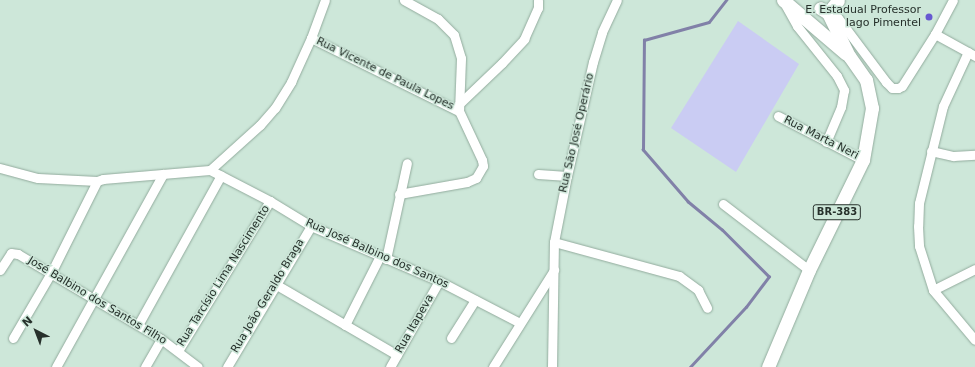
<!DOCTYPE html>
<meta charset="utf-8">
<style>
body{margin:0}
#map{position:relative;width:975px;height:367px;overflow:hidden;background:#cde7d9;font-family:"DejaVu Sans",sans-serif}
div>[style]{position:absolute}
.green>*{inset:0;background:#caccf3}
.stream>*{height:2.5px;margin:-1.25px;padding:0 1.25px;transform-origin:1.25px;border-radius:1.25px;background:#8181a8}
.roads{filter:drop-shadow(0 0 1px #92ab9d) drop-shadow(0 0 1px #92ab9d)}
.minor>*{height:9px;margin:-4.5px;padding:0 4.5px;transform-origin:4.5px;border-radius:4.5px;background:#fff}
.highway>*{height:13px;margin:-6.5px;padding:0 6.5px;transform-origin:6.5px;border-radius:6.5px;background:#fff}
.dots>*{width:11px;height:11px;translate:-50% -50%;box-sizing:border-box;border:2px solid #cde7d9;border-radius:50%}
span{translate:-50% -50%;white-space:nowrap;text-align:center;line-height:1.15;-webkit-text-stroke:3px #cde7d9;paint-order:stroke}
.shield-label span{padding:1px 3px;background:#cde7d9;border:1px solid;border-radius:3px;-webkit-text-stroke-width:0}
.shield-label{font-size:10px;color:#26302b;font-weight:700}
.poi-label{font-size:11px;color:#26302b}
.right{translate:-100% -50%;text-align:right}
.street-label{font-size:11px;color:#26302b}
.north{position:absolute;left:16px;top:311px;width:40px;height:40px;-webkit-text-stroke:3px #cde7d9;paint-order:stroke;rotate:318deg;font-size:11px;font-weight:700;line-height:16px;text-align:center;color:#26302b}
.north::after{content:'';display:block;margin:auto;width:14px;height:18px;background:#26302b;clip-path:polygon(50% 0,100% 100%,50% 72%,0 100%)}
</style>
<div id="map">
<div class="green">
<i style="clip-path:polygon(738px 21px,799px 64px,736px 172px,671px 128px)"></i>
</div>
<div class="stream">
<i style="left:690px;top:367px;width:82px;rotate:-47deg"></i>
<i style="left:746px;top:307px;width:38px;rotate:-53deg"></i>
<i style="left:769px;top:277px;width:66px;rotate:-135deg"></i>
<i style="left:722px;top:230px;width:44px;rotate:-140.5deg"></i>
<i style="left:688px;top:202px;width:69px;rotate:-130.9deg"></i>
<i style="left:643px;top:150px;width:110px;rotate:-89.5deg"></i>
<i style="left:644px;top:40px;width:67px;rotate:-15.5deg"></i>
<i style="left:709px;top:22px;width:28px;rotate:-52deg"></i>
</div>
<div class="roads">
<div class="minor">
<i style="left:786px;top:6px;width:23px;rotate:61deg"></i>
<i style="left:797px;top:26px;width:64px;rotate:51.3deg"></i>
<i style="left:837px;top:76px;width:16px;rotate:63deg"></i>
<i style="left:844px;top:90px;width:17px;rotate:100deg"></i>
<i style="left:841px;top:107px;width:38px;rotate:113deg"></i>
<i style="left:830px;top:16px;width:8px;rotate:14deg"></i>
<i style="left:838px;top:18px;width:80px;rotate:53.1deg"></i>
<i style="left:886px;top:82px;width:8px;rotate:45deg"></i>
<i style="left:892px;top:88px;width:6px"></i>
<i style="left:898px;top:88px;width:4px;rotate:-27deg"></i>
<i style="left:902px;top:86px;width:62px;rotate:-57.6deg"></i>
<i style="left:935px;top:34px;width:38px;rotate:-62deg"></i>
<i style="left:935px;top:34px;width:46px;rotate:28.8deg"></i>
<i style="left:311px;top:38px;width:165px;rotate:26.3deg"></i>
<i style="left:968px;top:52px;width:60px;rotate:114.8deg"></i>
<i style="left:943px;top:106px;width:100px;rotate:103.9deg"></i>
<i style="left:919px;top:203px;width:23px;rotate:92deg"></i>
<i style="left:918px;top:226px;width:20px;rotate:87deg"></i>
<i style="left:919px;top:246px;width:46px;rotate:72.3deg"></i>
<i style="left:933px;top:290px;width:65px;rotate:50deg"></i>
<i style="left:459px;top:104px;width:59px;rotate:-43.6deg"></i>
<i style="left:502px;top:63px;width:33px;rotate:-47deg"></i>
<i style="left:524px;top:39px;width:34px;rotate:-66deg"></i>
<i style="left:538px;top:8px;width:8px;rotate:-90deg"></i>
<i style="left:778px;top:116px;width:96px;rotate:27.4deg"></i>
<i style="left:931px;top:151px;width:23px;rotate:13deg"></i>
<i style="left:953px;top:156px;width:22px;rotate:-3deg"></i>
<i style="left:0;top:168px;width:39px;rotate:15deg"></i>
<i style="left:38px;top:178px;width:59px;rotate:2.9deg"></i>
<i style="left:97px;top:181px;width:6px;rotate:-18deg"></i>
<i style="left:103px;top:179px;width:107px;rotate:-4.8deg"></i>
<i style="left:210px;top:170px;width:68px;rotate:27.3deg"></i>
<i style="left:270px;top:201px;width:48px;rotate:31.4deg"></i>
<i style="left:311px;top:226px;width:139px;rotate:23.3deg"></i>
<i style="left:439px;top:281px;width:91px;rotate:27.4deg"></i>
<i style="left:210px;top:170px;width:67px;rotate:-42deg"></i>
<i style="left:260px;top:125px;width:23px;rotate:-49deg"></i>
<i style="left:275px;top:108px;width:31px;rotate:-58deg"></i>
<i style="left:291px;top:82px;width:48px;rotate:-65.6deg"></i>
<i style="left:311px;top:38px;width:40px;rotate:-69.8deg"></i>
<i style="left:538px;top:174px;width:29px;rotate:4deg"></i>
<i style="left:399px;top:194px;width:69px;rotate:-10deg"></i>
<i style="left:467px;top:182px;width:10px;rotate:-24deg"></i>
<i style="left:476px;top:178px;width:14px;rotate:-60deg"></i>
<i style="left:483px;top:166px;width:6px;rotate:-99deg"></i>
<i style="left:482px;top:160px;width:54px;rotate:-115.1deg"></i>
<i style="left:459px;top:111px;width:53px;rotate:-87.8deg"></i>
<i style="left:461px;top:58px;width:24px;rotate:-107deg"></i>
<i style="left:454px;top:35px;width:23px;rotate:-135deg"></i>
<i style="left:438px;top:19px;width:39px;rotate:-151deg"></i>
<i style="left:723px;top:204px;width:108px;rotate:37.5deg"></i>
<i style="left:554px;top:242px;width:130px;rotate:15.2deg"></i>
<i style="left:679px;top:276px;width:24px;rotate:36deg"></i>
<i style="left:698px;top:290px;width:20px;rotate:63deg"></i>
<i style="left:386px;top:259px;width:98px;rotate:-77.7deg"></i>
<i style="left:0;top:270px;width:20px;rotate:-57deg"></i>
<i style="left:11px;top:253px;width:7px;rotate:8deg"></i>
<i style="left:18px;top:254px;width:166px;rotate:30.7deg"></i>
<i style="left:161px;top:339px;width:46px;rotate:37.1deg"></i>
<i style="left:275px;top:284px;width:141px;rotate:30.2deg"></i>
<i style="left:933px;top:290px;width:47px;rotate:-26.6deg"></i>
<i style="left:138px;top:325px;width:171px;rotate:-61deg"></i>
<i style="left:345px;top:325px;width:77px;rotate:-63.1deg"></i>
<i style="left:13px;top:338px;width:75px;rotate:-59.7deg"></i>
<i style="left:51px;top:273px;width:103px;rotate:-63.4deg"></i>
<i style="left:451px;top:338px;width:45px;rotate:-57.7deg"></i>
<i style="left:178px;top:351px;width:176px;rotate:-58.5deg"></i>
<i style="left:56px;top:367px;width:221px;rotate:-61deg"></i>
<i style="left:145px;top:367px;width:32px;rotate:-60deg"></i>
<i style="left:227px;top:367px;width:164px;rotate:-59.2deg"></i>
<i style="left:390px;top:367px;width:99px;rotate:-60.3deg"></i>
<i style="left:493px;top:367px;width:115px;rotate:-57.8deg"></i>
<i style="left:552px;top:367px;width:125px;rotate:-89.1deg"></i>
<i style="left:554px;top:242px;width:67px;rotate:-78.9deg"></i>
<i style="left:567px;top:176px;width:117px;rotate:-77.2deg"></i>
<i style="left:593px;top:62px;width:31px;rotate:-73deg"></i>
<i style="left:602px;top:32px;width:35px;rotate:-65deg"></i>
</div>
<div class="highway">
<i style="left:783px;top:0;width:82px;rotate:40.5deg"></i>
<i style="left:828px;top:13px;width:16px;rotate:-52deg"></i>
<i style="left:768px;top:367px;width:105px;rotate:-67.1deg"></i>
<i style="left:809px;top:270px;width:123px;rotate:-63.9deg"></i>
<i style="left:863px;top:160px;width:53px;rotate:-80.2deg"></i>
<i style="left:872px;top:108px;width:29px;rotate:-102deg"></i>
<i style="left:866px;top:80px;width:29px;rotate:-125deg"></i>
<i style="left:849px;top:56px;width:48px;rotate:-116deg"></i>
<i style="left:828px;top:13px;width:9px;rotate:-148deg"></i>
</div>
</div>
<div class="dots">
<i style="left:929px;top:17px;background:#6658d1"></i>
</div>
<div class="shield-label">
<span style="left:837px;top:212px">BR-383</span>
</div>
<div class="poi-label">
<span class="right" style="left:921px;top:17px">E. Estadual Professor<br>Iago Pimentel</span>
</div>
<div class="street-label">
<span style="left:385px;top:74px;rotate:26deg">Rua Vicente de Paula Lopes</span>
<span style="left:577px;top:133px;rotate:-77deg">Rua São José Operário</span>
<span style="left:821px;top:138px;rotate:27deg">Rua Marta Neri</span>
<span style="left:377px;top:254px;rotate:24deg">Rua José Balbino dos Santos</span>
<span style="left:224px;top:276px;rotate:-58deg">Rua Tarcísio Lima Nascimento</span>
<span style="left:268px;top:296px;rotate:-59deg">Rua João Geraldo Braga</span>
<span style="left:97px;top:301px;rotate:31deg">José Balbino dos Santos Filho</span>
<span style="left:415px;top:324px;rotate:-60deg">Rua Itapeva</span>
</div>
<div class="north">N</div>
</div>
